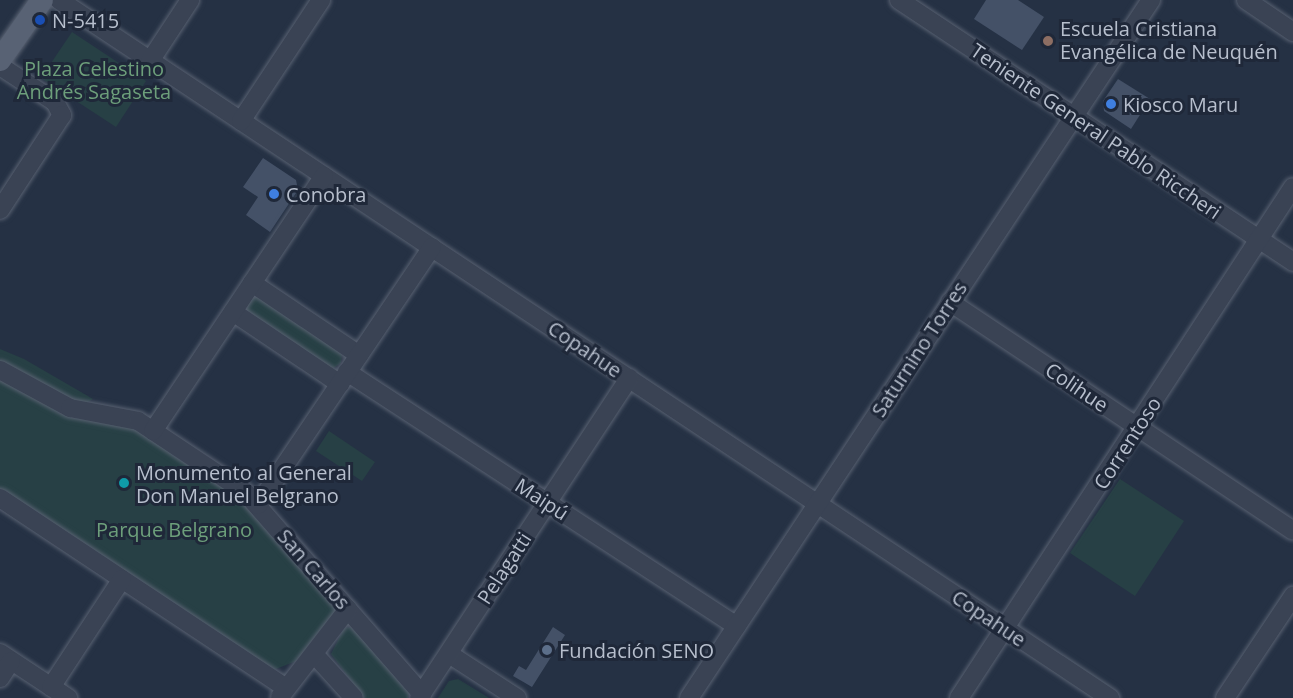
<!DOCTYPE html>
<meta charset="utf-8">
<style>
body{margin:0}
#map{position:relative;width:1293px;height:698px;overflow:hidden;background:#253144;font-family:"Open Sans",sans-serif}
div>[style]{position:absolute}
.green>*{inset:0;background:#274045}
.building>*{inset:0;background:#445167}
.roads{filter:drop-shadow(0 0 2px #586171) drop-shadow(0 0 2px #586171)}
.minor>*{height:18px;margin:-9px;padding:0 9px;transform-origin:9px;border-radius:9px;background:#3a4354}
.major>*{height:22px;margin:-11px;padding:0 11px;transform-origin:11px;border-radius:11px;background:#586274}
.dots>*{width:16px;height:16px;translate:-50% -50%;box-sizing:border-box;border:3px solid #1f2839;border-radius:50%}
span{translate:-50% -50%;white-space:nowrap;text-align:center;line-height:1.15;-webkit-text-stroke:6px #1f2839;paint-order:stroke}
.poi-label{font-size:20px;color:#b7bfcd}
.left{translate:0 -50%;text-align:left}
.park-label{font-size:20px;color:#6d9f7b}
.street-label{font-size:20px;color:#b7bfcd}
</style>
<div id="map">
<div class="green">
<i style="clip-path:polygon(72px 32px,146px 81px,116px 127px,41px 78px)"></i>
<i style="clip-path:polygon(258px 296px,342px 353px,341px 363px,332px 369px,246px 310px,251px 297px)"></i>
<i style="clip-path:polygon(0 349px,24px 359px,93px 399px,83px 405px,0 364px)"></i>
<i style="clip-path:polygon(0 376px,126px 422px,235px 491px,338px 609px,299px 660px,273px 670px,0 491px)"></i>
<i style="clip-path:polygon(329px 431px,375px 462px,362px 481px,316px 451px)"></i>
<i style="clip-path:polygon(1120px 479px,1184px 521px,1135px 596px,1070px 553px)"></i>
<i style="clip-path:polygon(352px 627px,409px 691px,408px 698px,364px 698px,331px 654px,344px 628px)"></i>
<i style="clip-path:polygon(458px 679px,489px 698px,438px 698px,449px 681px)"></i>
</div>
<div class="building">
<i style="clip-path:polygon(986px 0,1018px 0,1044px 17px,1022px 50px,974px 19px)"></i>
<i style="clip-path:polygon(1118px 79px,1150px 99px,1131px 129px,1104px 111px,1103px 101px)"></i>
<i style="clip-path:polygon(263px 158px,296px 180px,298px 190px,270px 232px,246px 215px,258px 197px,243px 187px)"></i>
<i style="clip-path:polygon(553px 627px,565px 635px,532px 687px,513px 676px,519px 666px,526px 670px)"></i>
</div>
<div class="roads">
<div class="minor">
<i style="left:59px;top:0;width:1262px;rotate:33.59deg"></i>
<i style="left:899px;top:0;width:473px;rotate:33.6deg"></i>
<i style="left:1246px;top:0;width:57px;rotate:34.2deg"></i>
<i style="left:150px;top:61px;width:73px;rotate:-56.7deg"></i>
<i style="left:0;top:66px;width:66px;rotate:33.2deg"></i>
<i style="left:55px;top:102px;width:15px;rotate:62deg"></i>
<i style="left:62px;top:115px;width:113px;rotate:123.1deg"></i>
<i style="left:241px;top:121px;width:145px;rotate:-56.5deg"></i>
<i style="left:252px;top:283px;width:129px;rotate:33.9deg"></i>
<i style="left:950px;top:302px;width:412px;rotate:33.7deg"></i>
<i style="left:233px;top:312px;width:129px;rotate:33.9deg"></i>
<i style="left:0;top:370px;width:80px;rotate:28.5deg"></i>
<i style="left:70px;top:408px;width:69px;rotate:10.8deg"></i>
<i style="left:138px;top:421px;width:128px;rotate:33.6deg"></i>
<i style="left:245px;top:492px;width:269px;rotate:48.8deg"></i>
<i style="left:347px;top:372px;width:465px;rotate:33.1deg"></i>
<i style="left:153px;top:431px;width:307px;rotate:-56.2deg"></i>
<i style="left:0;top:498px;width:343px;rotate:33.6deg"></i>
<i style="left:258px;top:505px;width:311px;rotate:-56deg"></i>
<i style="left:0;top:653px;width:82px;rotate:33.5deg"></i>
<i style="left:314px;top:654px;width:59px;rotate:47.7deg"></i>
<i style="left:449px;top:654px;width:81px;rotate:32.9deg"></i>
<i style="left:0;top:678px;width:20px;rotate:-57deg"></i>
<i style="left:51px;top:687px;width:129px;rotate:-56.7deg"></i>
<i style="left:280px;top:697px;width:111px;rotate:-52.3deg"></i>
<i style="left:419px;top:698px;width:383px;rotate:-56.7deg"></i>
<i style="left:689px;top:698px;width:837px;rotate:-56.5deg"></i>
<i style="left:959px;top:698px;width:610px;rotate:-56.83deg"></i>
<i style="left:1225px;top:698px;width:123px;rotate:-56.3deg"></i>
</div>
<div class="major">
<i style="left:0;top:60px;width:73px;rotate:-55deg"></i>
</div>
</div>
<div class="dots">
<i style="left:40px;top:20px;background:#1a4fb4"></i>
<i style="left:1048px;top:41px;background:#8d6e63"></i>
<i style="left:1111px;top:104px;background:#3f7fe0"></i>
<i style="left:274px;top:194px;background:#3f7fe0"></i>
<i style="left:124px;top:483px;background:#0f9aa8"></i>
<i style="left:547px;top:650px;background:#5c6f8a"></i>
</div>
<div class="poi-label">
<span class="left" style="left:52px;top:20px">N-5415</span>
<span class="left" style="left:1060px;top:40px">Escuela Cristiana<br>Evangélica de Neuquén</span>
<span class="left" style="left:1123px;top:104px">Kiosco Maru</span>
<span class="left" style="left:286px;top:194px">Conobra</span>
<span class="left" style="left:136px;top:484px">Monumento al General<br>Don Manuel Belgrano</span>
<span class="left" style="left:559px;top:650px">Fundación SENO</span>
</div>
<div class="park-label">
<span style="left:94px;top:80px">Plaza Celestino<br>Andrés Sagaseta</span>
<span style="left:174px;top:529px">Parque Belgrano</span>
</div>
<div class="street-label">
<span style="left:1096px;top:131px;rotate:34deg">Teniente General Pablo Riccheri</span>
<span style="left:585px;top:349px;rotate:34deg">Copahue</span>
<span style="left:919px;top:349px;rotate:-57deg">Saturnino Torres</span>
<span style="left:1077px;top:387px;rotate:34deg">Colihue</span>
<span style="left:1127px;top:443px;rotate:-57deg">Correntoso</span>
<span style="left:542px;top:499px;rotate:33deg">Maipú</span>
<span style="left:504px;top:568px;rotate:-57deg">Pelagatti</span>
<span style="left:314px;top:569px;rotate:49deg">San Carlos</span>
<span style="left:989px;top:618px;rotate:34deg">Copahue</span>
</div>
</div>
